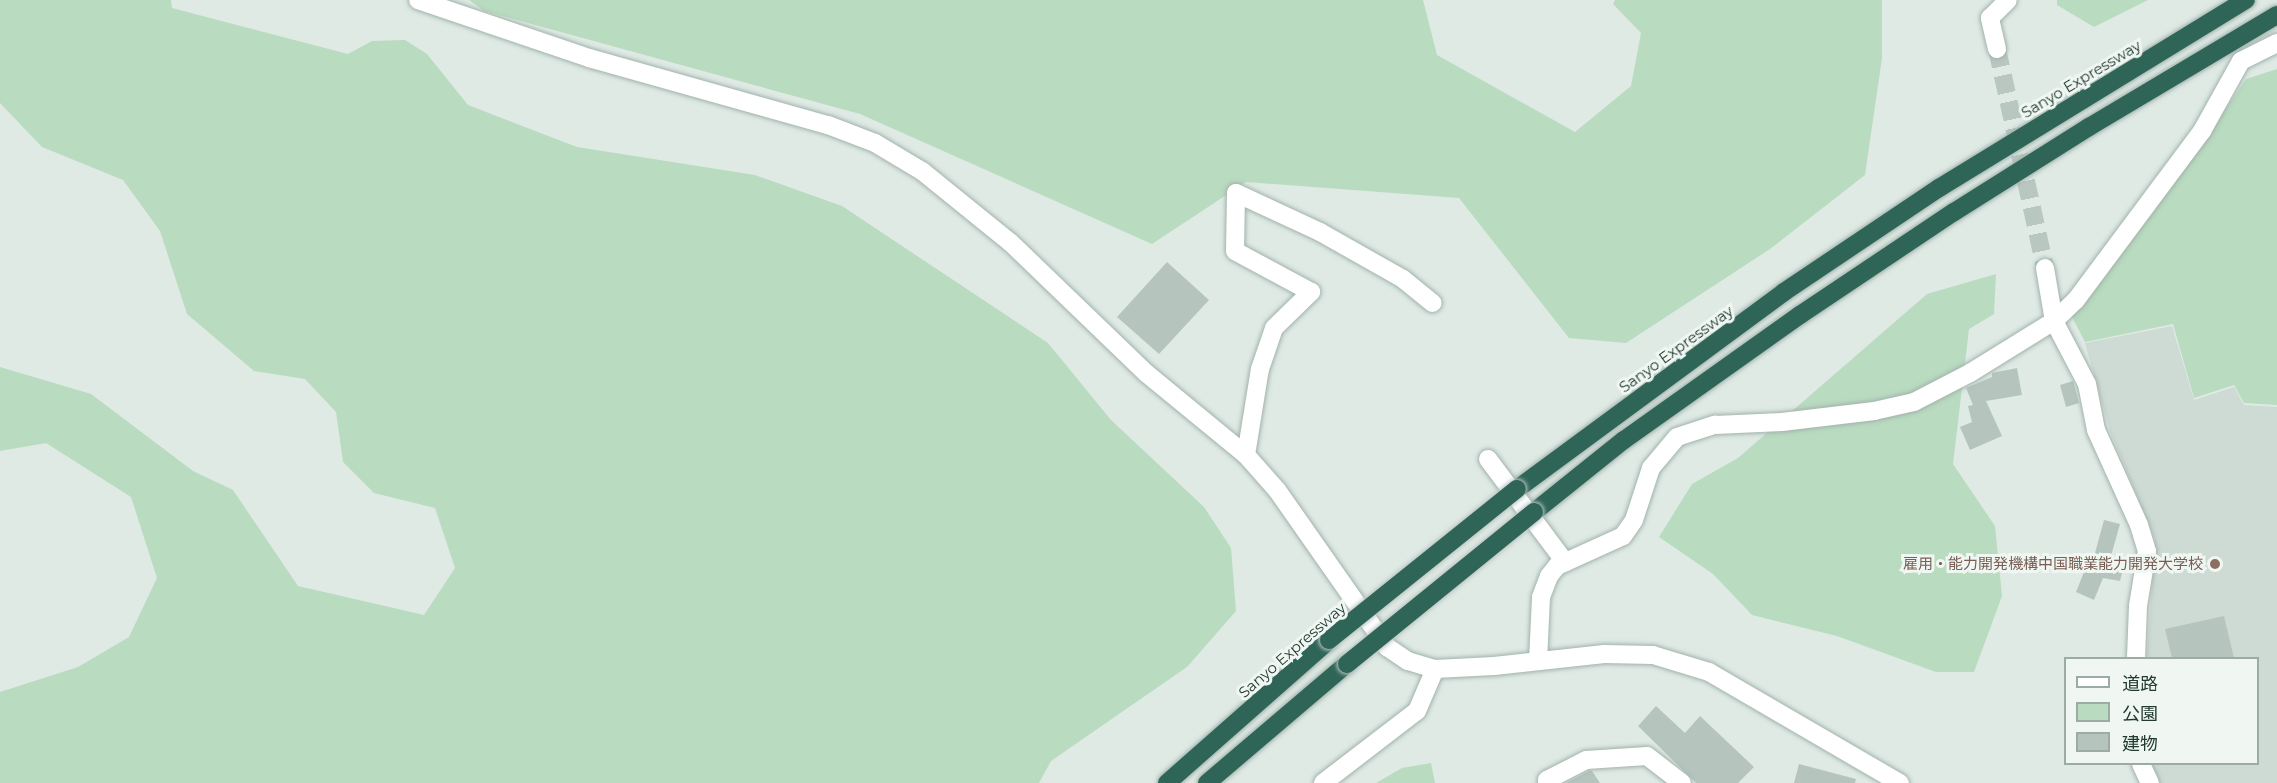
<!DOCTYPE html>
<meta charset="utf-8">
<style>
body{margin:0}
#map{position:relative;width:2277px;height:783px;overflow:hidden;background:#dfeae5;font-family:Montserrat,"Noto Sans JP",sans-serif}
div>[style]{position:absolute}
.built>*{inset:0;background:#cedad4}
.green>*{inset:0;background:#b9dbc0}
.building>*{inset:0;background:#b5c5be}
.minor-tunnel>*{height:18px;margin-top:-9px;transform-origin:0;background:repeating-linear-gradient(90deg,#b9c7c1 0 18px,transparent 0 27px)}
.roads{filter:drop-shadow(0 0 2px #a2b2ac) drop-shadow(0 0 2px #a2b2ac)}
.minor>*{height:18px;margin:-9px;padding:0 9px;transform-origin:9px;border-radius:9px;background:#fff}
.highway>*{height:18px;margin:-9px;padding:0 9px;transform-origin:9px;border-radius:9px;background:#2e6557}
.bridges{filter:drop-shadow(0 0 2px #bcc4c2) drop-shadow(0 0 2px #bcc4c2)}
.highway-bridge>*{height:18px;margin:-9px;padding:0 9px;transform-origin:9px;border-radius:9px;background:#2e6557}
.dots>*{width:16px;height:16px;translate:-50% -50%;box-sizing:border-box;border:3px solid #f0f7f3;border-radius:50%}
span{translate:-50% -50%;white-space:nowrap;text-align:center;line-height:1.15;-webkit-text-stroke:6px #f0f7f3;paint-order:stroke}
.street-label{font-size:15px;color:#213a32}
.education-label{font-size:15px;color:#785e54}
.right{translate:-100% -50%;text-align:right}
.legend{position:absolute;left:2064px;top:657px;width:195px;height:108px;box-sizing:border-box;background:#f0f7f3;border:2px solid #9daba6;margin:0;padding:8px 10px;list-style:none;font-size:18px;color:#213a32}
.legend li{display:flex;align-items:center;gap:12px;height:30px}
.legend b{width:30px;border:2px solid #9daba6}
</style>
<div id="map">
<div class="built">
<i style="clip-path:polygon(2172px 326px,2194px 400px,2234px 387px,2244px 405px,2277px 407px,2277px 783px,2160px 783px,2152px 766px,2152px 764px,2258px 764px,2258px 658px,2147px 658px,2155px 539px,2110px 431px,2085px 343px)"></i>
</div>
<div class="green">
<i style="clip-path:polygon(0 0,171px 0,172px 8px,348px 54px,372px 41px,405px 40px,427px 54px,468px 105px,577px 147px,755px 175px,842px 206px,1048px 343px,1111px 420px,1204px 507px,1231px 548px,1236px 611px,1187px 667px,1051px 761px,1039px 783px,0 783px,0 692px,78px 667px,129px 637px,157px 578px,131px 497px,46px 443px,0 451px,0 367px,91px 394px,193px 471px,233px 490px,298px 586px,424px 615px,455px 568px,435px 508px,374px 493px,343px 462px,336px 412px,305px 379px,254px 371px,187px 314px,160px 231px,123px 180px,42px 147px,0 103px)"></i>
<i style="clip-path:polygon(469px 0,1423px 0,1437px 55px,1575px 132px,1631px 86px,1641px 33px,1613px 4px,1615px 0,1882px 0,1882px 58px,1865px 175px,1770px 249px,1626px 343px,1569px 338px,1459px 198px,1246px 182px,1152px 244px,860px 114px,484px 11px)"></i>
<i style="clip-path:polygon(2057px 0,2148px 0,2094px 27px,2057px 5px)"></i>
<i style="clip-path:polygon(2277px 69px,2277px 405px,2244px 403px,2234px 385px,2194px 398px,2173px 324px,2085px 342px,2068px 309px,2212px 129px,2246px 79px)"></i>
<i style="clip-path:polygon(1996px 274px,1994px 314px,1969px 329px,1953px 464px,1995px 526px,2002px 596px,1974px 672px,1936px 672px,1837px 636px,1752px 615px,1713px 574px,1659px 537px,1692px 484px,1738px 458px,1927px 294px)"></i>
<i style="clip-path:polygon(1431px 763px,1435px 783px,1376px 783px,1402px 768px)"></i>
</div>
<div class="building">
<i style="clip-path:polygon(1167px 262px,1209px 300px,1159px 354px,1117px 317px)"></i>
<i style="clip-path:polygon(2017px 368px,2022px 395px,1986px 401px,2002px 436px,1970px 450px,1960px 427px,1972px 422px,1968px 406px,1973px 405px,1966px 388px,1992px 377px,1992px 373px)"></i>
<i style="clip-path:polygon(2073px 381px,2079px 403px,2066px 407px,2060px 385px)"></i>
<i style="clip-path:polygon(2104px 520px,2120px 524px,2109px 563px,2124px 565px,2120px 581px,2103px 578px,2094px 600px,2076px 592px,2088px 562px,2092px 564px)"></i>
<i style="clip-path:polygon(2224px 616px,2234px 658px,2172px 658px,2165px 629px)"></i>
<i style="clip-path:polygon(1656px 706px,1685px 733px,1700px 716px,1754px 767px,1738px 783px,1696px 783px,1638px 726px)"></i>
<i style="clip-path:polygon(1799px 764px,1856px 779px,1855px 783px,1794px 783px)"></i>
<i style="clip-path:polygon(1589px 771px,1592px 771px,1600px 783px,1566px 783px)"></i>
</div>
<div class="minor-tunnel">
<i style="left:1997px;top:49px;width:224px;rotate:77.6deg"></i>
</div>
<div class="roads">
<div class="minor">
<i style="left:418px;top:0;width:181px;rotate:18.7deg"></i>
<i style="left:589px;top:58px;width:248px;rotate:15.7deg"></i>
<i style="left:828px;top:125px;width:50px;rotate:21deg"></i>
<i style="left:875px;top:143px;width:55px;rotate:30.8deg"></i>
<i style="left:922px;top:171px;width:114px;rotate:39deg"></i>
<i style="left:1011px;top:243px;width:187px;rotate:43.9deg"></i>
<i style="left:1146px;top:373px;width:129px;rotate:39.4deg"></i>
<i style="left:1246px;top:455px;width:47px;rotate:48.5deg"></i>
<i style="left:1277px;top:490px;width:192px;rotate:55deg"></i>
<i style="left:1387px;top:647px;width:25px;rotate:34deg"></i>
<i style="left:1408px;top:661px;width:28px;rotate:17deg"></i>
<i style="left:1435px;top:669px;width:59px;rotate:-2.9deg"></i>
<i style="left:1494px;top:666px;width:111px;rotate:-6.2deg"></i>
<i style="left:1604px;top:654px;width:49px;rotate:1.2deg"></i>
<i style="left:1653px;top:655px;width:59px;rotate:16.9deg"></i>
<i style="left:1709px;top:672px;width:221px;rotate:30.2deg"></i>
<i style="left:1997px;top:49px;width:32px;rotate:-103deg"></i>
<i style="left:1990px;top:18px;width:25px;rotate:-45deg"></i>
<i style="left:2045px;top:268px;width:54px;rotate:80.4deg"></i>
<i style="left:2054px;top:321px;width:71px;rotate:62.4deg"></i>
<i style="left:2087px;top:384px;width:47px;rotate:78.9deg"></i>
<i style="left:2096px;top:430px;width:104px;rotate:65.6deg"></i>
<i style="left:2139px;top:525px;width:27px;rotate:73deg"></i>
<i style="left:2147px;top:551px;width:56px;rotate:99.3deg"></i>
<i style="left:2138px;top:606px;width:52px;rotate:92.2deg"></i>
<i style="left:1246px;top:455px;width:87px;rotate:-80.8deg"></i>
<i style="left:1260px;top:369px;width:43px;rotate:-71.1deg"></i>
<i style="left:1274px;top:328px;width:52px;rotate:-44.2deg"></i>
<i style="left:1311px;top:292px;width:86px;rotate:-151.7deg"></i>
<i style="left:1235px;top:251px;width:58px;rotate:-89deg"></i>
<i style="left:1236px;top:193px;width:93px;rotate:24.9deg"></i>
<i style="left:1320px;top:232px;width:95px;rotate:29.5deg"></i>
<i style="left:1403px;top:279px;width:38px;rotate:39deg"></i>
<i style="left:1488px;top:459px;width:129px;rotate:53.2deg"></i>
<i style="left:1538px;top:661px;width:64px;rotate:-87.3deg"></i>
<i style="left:1541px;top:597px;width:22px;rotate:-69deg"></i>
<i style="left:1549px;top:576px;width:13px;rotate:-51deg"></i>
<i style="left:1557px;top:566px;width:72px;rotate:-24.4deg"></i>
<i style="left:1623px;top:536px;width:19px;rotate:-55deg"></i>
<i style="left:1634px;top:520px;width:55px;rotate:-71.9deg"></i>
<i style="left:1651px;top:468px;width:40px;rotate:-50deg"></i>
<i style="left:1677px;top:437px;width:40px;rotate:-18deg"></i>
<i style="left:1715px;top:425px;width:67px;rotate:-2.6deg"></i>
<i style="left:1782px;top:422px;width:93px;rotate:-6.8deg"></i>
<i style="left:1874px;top:411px;width:41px;rotate:-12.7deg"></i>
<i style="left:1914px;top:402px;width:63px;rotate:-27.4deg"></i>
<i style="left:1970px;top:373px;width:99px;rotate:-31.8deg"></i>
<i style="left:2054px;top:321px;width:30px;rotate:-44deg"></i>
<i style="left:2076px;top:300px;width:211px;rotate:-53.3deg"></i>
<i style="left:2202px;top:131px;width:80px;rotate:-60.9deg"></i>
<i style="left:2241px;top:61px;width:40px;rotate:-26.6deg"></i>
<i style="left:2141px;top:764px;width:21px;rotate:65deg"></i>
<i style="left:1323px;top:783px;width:118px;rotate:-37.5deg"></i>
<i style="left:1417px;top:711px;width:46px;rotate:-66.8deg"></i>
<i style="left:1547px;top:783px;width:3px;rotate:-90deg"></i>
<i style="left:1547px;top:780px;width:44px;rotate:-27.1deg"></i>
<i style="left:1586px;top:760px;width:61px;rotate:-3.8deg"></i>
<i style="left:1647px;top:756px;width:44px;rotate:37.6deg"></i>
</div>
<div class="highway">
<i style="left:1517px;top:489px;width:332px;rotate:-36.4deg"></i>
<i style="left:1784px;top:292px;width:187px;rotate:-33.9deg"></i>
<i style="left:1939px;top:188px;width:360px;rotate:-31.5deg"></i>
<i style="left:1534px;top:512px;width:115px;rotate:-38.7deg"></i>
<i style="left:1624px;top:440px;width:216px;rotate:-35.4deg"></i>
<i style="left:1800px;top:315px;width:185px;rotate:-33.8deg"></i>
<i style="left:1954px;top:212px;width:160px;rotate:-32.2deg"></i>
<i style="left:2089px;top:127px;width:219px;rotate:-30.8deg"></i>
<i style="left:1167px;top:783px;width:216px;rotate:-41.4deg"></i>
<i style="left:1207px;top:783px;width:184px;rotate:-40.4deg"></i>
</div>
</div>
<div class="bridges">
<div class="highway-bridge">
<i style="left:1329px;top:640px;width:241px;rotate:-38.8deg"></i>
<i style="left:1347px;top:664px;width:241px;rotate:-39.1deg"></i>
</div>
</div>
<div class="dots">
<i style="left:2215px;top:564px;background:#8d6e63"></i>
</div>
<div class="street-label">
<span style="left:2081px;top:79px;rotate:-31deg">Sanyo Expressway</span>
<span style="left:1676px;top:349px;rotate:-36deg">Sanyo Expressway</span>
<span style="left:1292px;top:650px;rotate:-41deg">Sanyo Expressway</span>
</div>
<div class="education-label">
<span class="right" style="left:2203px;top:564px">雇用・能力開発機構中国職業能力開発大学校</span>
</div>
<ul class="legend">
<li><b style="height:8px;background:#fff"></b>道路</li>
<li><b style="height:16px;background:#b9dbc0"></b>公園</li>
<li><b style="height:16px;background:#b5c5be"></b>建物</li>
</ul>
</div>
